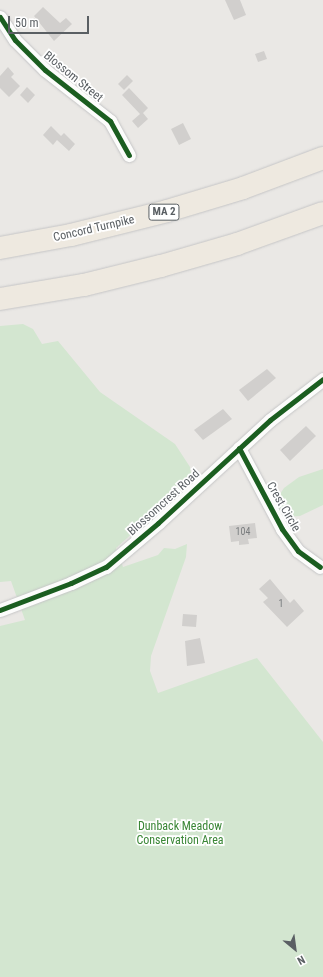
<!DOCTYPE html>
<style>
body{margin:0}
#map{position:relative;width:323px;height:977px;overflow:hidden;background:#eae8e5;font-family:"Roboto Condensed",sans-serif}
div>[style]{position:absolute}
.green>*{inset:0;background:#d3e6d0}
.building>*{inset:0;background:#d1cfcd}
.roads{filter:drop-shadow(0 0 1px #c5c5c6) drop-shadow(0 0 1px #c5c5c6)}
.street>*{height:13px;margin:-6.5px;padding:0 6.5px;transform-origin:6.5px;border-radius:6.5px;background:#fcfcfb}
.highway>*{height:22px;margin:-11px;padding:0 11px;transform-origin:11px;border-radius:11px;background:#eee9e0}
.cycleway>*{height:5px;margin:-2.5px;padding:0 2.5px;transform-origin:2.5px;border-radius:2.5px;background:#1b5e20}
span{translate:-50% -50%;white-space:nowrap;text-align:center;line-height:1.15;-webkit-text-stroke:3.5px #fff;paint-order:stroke}
.number-label{font-size:10px;color:#797c7e}
.number-label span{-webkit-text-stroke-width:0}
.shield-label span{padding:1px 3px;background:#fff;border:1px solid;border-radius:3px;-webkit-text-stroke-width:0}
.shield-label{font-size:11px;color:#5a5f63;font-weight:700}
.street-label{font-size:12px;color:#5a5f63}
.park-label{font-size:12px;color:#398635}
.north{position:absolute;left:275px;top:929px;width:40px;height:40px;-webkit-text-stroke:3px #fff;paint-order:stroke;rotate:151deg;font-size:11px;font-weight:700;line-height:16px;text-align:center;color:#5a5f63}
.north::after{content:'';display:block;margin:auto;width:14px;height:18px;background:#5a5f63;clip-path:polygon(50% 0,100% 100%,50% 72%,0 100%)}
.scale{position:absolute;left:8px;top:16px;width:81px;height:18px;box-sizing:border-box;border:2px solid #5a5f63;border-top:0;padding-left:5px;font-size:12px;line-height:14px;white-space:nowrap;color:#5a5f63;-webkit-text-stroke:3px #fff;paint-order:stroke}
</style>
<div id="map">
<div class="green">
<i style="clip-path:polygon(23px 324px,33px 329px,42px 344px,58px 341px,100px 392px,175px 444px,190px 467px,192px 480px,116px 548px,123px 567px,158px 555px,164px 548px,175px 549px,187px 544px,186px 557px,151px 656px,150px 671px,158px 693px,257px 658px,323px 742px,323px 977px,0 977px,0 626px,25px 620px,11px 581px,0 582px,0 326px)"></i>
<i style="clip-path:polygon(323px 469px,323px 505px,300px 516px,286px 517px,278px 513px,274px 503px,284px 488px,299px 477px)"></i>
</div>
<div class="building">
<i style="clip-path:polygon(225px 0,240px 0,246px 15px,234px 20px)"></i>
<i style="clip-path:polygon(43px 7px,60px 23px,66px 18px,72px 24px,54px 41px,34px 16px)"></i>
<i style="clip-path:polygon(264px 51px,267px 59px,258px 62px,255px 54px)"></i>
<i style="clip-path:polygon(8px 67px,14px 74px,11px 77px,20px 86px,9px 97px,0 88px,0 76px)"></i>
<i style="clip-path:polygon(127px 75px,133px 81px,124px 90px,118px 84px)"></i>
<i style="clip-path:polygon(27px 87px,35px 95px,28px 103px,20px 95px)"></i>
<i style="clip-path:polygon(129px 88px,148px 108px,143px 113px,148px 119px,138px 128px,132px 121px,140px 114px,122px 95px)"></i>
<i style="clip-path:polygon(183px 123px,191px 139px,179px 145px,171px 129px)"></i>
<i style="clip-path:polygon(51px 126px,61px 136px,64px 133px,75px 144px,69px 151px,57px 140px,53px 145px,43px 135px)"></i>
<i style="clip-path:polygon(267px 369px,276px 378px,248px 401px,239px 390px)"></i>
<i style="clip-path:polygon(223px 409px,232px 419px,203px 440px,194px 430px)"></i>
<i style="clip-path:polygon(306px 426px,316px 436px,290px 461px,280px 450px)"></i>
<i style="clip-path:polygon(255px 523px,257px 538px,248px 539px,249px 544px,239px 545px,239px 541px,231px 542px,229px 526px)"></i>
<i style="clip-path:polygon(270px 579px,290px 603px,294px 599px,304px 611px,287px 627px,263px 602px,268px 598px,259px 589px)"></i>
<i style="clip-path:polygon(183px 614px,197px 615px,196px 627px,182px 626px)"></i>
<i style="clip-path:polygon(200px 638px,205px 663px,187px 666px,185px 641px)"></i>
</div>
<div class="roads">
<div class="street">
<i style="left:0;top:17px;width:27px;rotate:57deg"></i>
<i style="left:15px;top:40px;width:42px;rotate:45deg"></i>
<i style="left:45px;top:70px;width:83px;rotate:38.1deg"></i>
<i style="left:110px;top:121px;width:39px;rotate:61deg"></i>
<i style="left:239px;top:448px;width:92px;rotate:62deg"></i>
<i style="left:282px;top:529px;width:27px;rotate:54deg"></i>
<i style="left:298px;top:551px;width:27px;rotate:36deg"></i>
<i style="left:0;top:610px;width:76px;rotate:-20.8deg"></i>
<i style="left:71px;top:583px;width:38px;rotate:-25deg"></i>
<i style="left:106px;top:567px;width:68px;rotate:-40.2deg"></i>
<i style="left:158px;top:523px;width:152px;rotate:-42.6deg"></i>
<i style="left:270px;top:420px;width:67px;rotate:-37.7deg"></i>
</div>
<div class="highway">
<i style="left:0;top:248px;width:72px;rotate:-10.4deg"></i>
<i style="left:71px;top:235px;width:99px;rotate:-14deg"></i>
<i style="left:167px;top:211px;width:79px;rotate:-16.8deg"></i>
<i style="left:243px;top:188px;width:85px;rotate:-20.6deg"></i>
<i style="left:0;top:299px;width:85px;rotate:-9.5deg"></i>
<i style="left:84px;top:285px;width:79px;rotate:-13.9deg"></i>
<i style="left:161px;top:266px;width:79px;rotate:-16.1deg"></i>
<i style="left:237px;top:244px;width:91px;rotate:-19.8deg"></i>
</div>
</div>
<div class="cycleway">
<i style="left:0;top:17px;width:27px;rotate:57deg"></i>
<i style="left:15px;top:40px;width:42px;rotate:45deg"></i>
<i style="left:45px;top:70px;width:83px;rotate:38.1deg"></i>
<i style="left:110px;top:121px;width:39px;rotate:61deg"></i>
<i style="left:239px;top:448px;width:92px;rotate:62deg"></i>
<i style="left:282px;top:529px;width:27px;rotate:54deg"></i>
<i style="left:298px;top:551px;width:27px;rotate:36deg"></i>
<i style="left:0;top:610px;width:76px;rotate:-20.8deg"></i>
<i style="left:71px;top:583px;width:38px;rotate:-25deg"></i>
<i style="left:106px;top:567px;width:68px;rotate:-40.2deg"></i>
<i style="left:158px;top:523px;width:152px;rotate:-42.6deg"></i>
<i style="left:270px;top:420px;width:67px;rotate:-37.7deg"></i>
</div>
<div class="number-label">
<span style="left:243px;top:532px">104</span>
<span style="left:281px;top:604px">1</span>
</div>
<div class="shield-label">
<span style="left:164px;top:212px">MA 2</span>
</div>
<div class="street-label">
<span style="left:73px;top:77px;rotate:39deg">Blossom Street</span>
<span style="left:94px;top:229px;rotate:-13deg">Concord Turnpike</span>
<span style="left:164px;top:503px;rotate:-42deg">Blossomcrest Road</span>
<span style="left:283px;top:507px;rotate:60deg">Crest Circle</span>
</div>
<div class="park-label">
<span style="left:180px;top:834px">Dunback Meadow<br>Conservation Area</span>
</div>
<div class="north">N</div>
<div class="scale">50 m</div>
</div>
